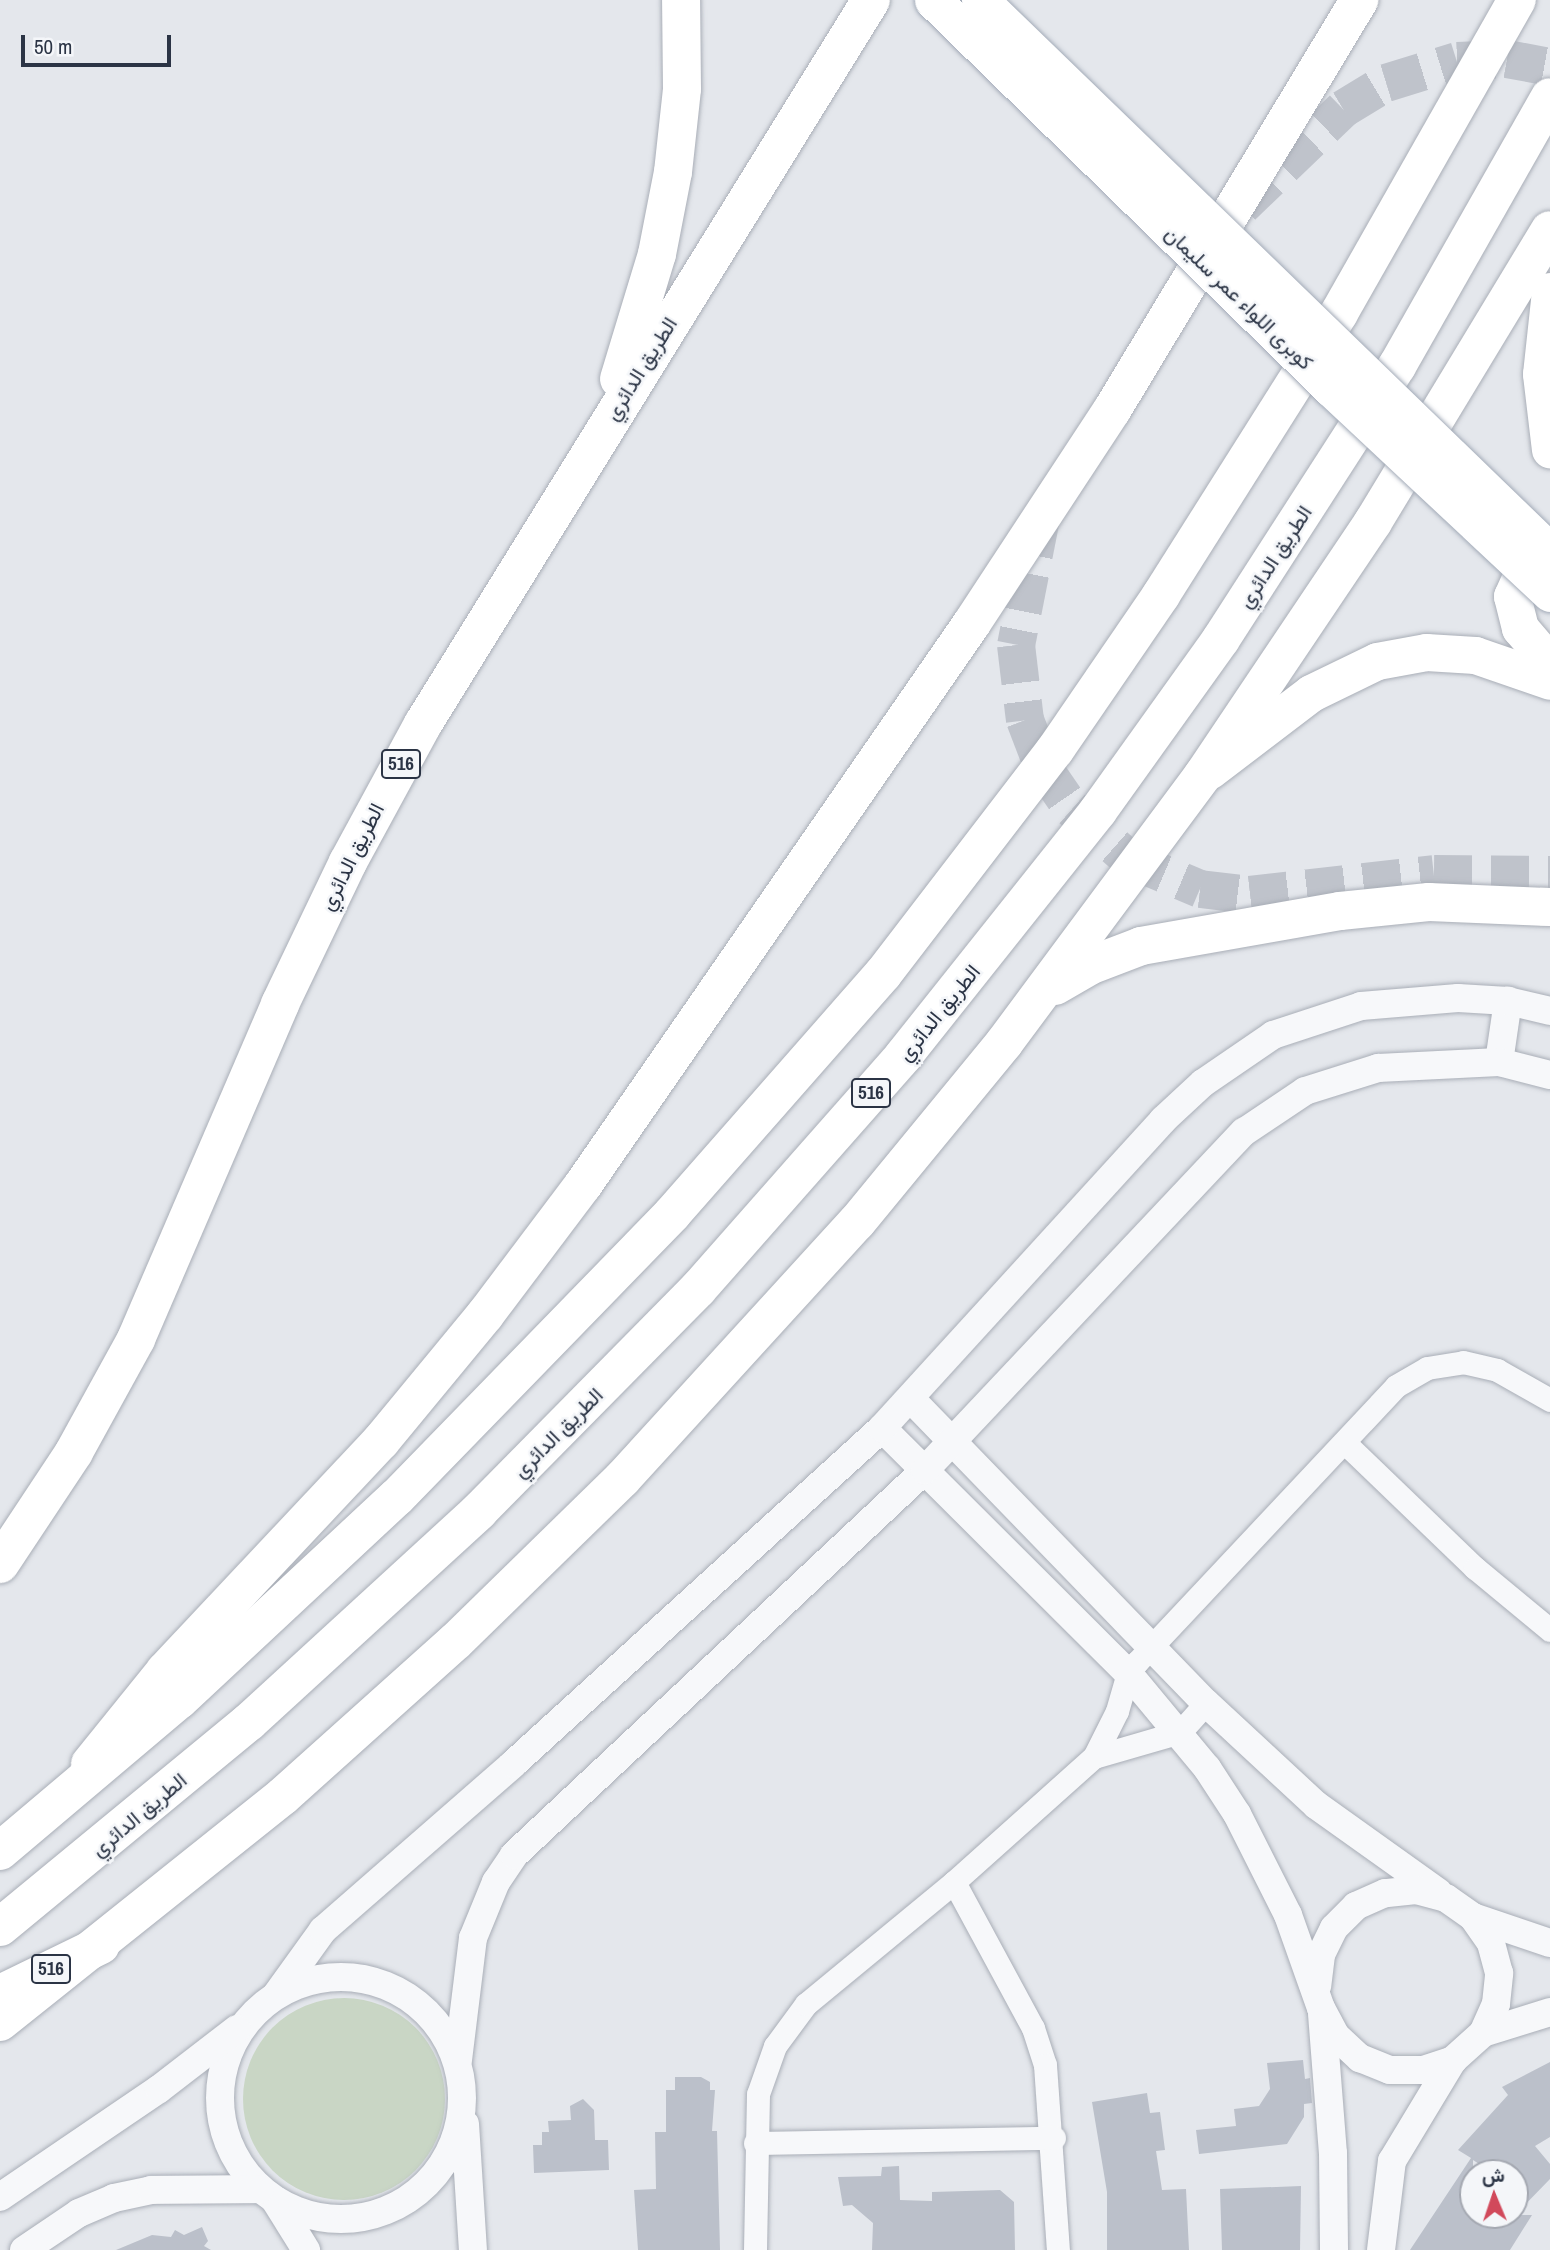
<!DOCTYPE html>
<meta charset="utf-8">
<style>
body{margin:0}
#map{position:relative;width:1550px;height:2250px;overflow:hidden;background:#e4e7ec;font-family:"Archivo Narrow",Vazirmatn,sans-serif}
div>[style]{position:absolute}
.green>*{inset:0;background:#c9d6c5}
.round{border-radius:50%}
.building>*{inset:0;background:#bbc0ca}
.trunk-tunnel>*{height:38px;margin-top:-19px;transform-origin:0;background:repeating-linear-gradient(90deg,#bfc3cb 0 38px,transparent 0 57px)}
.roads{filter:drop-shadow(0 0 2px #a9aeb7) drop-shadow(0 0 2px #a9aeb7)}
.minor>*{height:23px;margin:-11.5px;padding:0 11.5px;transform-origin:11.5px;border-radius:11.5px;background:#f7f8fa}
.tertiary>*{height:28px;margin:-14px;padding:0 14px;transform-origin:14px;border-radius:14px;background:#f7f8fa}
.tertiary>.ring{margin:-14px;padding:0;box-sizing:content-box;background:none;border:28px solid #f7f8fa;border-radius:50%}
.primary>*{height:37px;margin:-18.5px;padding:0 18.5px;transform-origin:18.5px;border-radius:18.5px;background:#fff}
.trunk>*{height:38px;margin:-19px;padding:0 19px;transform-origin:19px;border-radius:19px;background:#fff}
.motorway>*{height:38px;margin:-19px;padding:0 19px;transform-origin:19px;border-radius:19px;background:#fff}
.bridges{filter:drop-shadow(0 0 2px #a3abb8) drop-shadow(0 0 2px #a3abb8)}
.primary-bridge>*{height:37px;margin:-18.5px;padding:0 18.5px;transform-origin:18.5px;border-radius:18.5px;background:#fff}
span{translate:-50% -50%;white-space:nowrap;text-align:center;line-height:1.15;-webkit-text-stroke:5px #f4f6f9;paint-order:stroke}
.shield-label span{padding:2px 5px;background:#f4f6f9;border:2px solid;border-radius:5px;-webkit-text-stroke-width:0}
.shield-label{font-size:19px;color:#2b3445;font-weight:700}
.street-label{font-size:21px;color:#2b3445}
.north{position:absolute;left:1459px;top:2159px;width:70px;height:70px;box-sizing:border-box;background:#f4f6f9;border:2px solid #a4a8b1;border-radius:50%;rotate:358deg;font-size:19px;font-weight:700;line-height:28px;text-align:center;color:#2b3445}
.north::after{content:'';display:block;margin:auto;width:24px;height:32px;background:#d1495b;clip-path:polygon(50% 0,100% 100%,50% 72%,0 100%)}
.scale{position:absolute;left:21px;top:35px;width:150px;height:32px;box-sizing:border-box;border:4px solid #2b3445;border-top:0;padding-left:9px;font-size:21px;line-height:24px;white-space:nowrap;color:#2b3445;-webkit-text-stroke:5px #f4f6f9;paint-order:stroke}
</style>
<div id="map">
<div class="green">
<i class="round" style="left:243px;top:1998px;width:202px;height:202px"></i>
</div>
<div class="building">
<i style="clip-path:polygon(1303px 2060px,1305px 2079px,1310px 2078px,1312px 2103px,1304px 2104px,1304px 2117px,1287px 2144px,1199px 2154px,1196px 2130px,1236px 2126px,1234px 2109px,1259px 2106px,1270px 2089px,1267px 2063px)"></i>
<i style="clip-path:polygon(1550px 2062px,1550px 2137px,1535px 2146px,1550px 2164px,1550px 2179px,1515px 2215px,1515px 2173px,1493px 2173px,1473px 2160px,1473px 2215px,1532px 2215px,1510px 2250px,1410px 2250px,1471px 2158px,1458px 2150px,1508px 2095px,1502px 2087px)"></i>
<i style="clip-path:polygon(675px 2077px,701px 2077px,710px 2082px,710px 2090px,715px 2090px,712px 2131px,717px 2131px,720px 2250px,638px 2250px,634px 2190px,656px 2189px,655px 2132px,666px 2132px,666px 2090px,675px 2090px)"></i>
<i style="clip-path:polygon(1147px 2093px,1150px 2113px,1160px 2112px,1165px 2150px,1156px 2151px,1162px 2190px,1186px 2189px,1189px 2250px,1107px 2250px,1107px 2192px,1092px 2102px)"></i>
<i style="clip-path:polygon(583px 2099px,594px 2110px,595px 2140px,608px 2140px,609px 2170px,534px 2173px,533px 2145px,542px 2145px,542px 2132px,549px 2132px,548px 2121px,571px 2120px,570px 2106px)"></i>
<i style="clip-path:polygon(899px 2166px,900px 2200px,932px 2201px,932px 2192px,1000px 2190px,1014px 2202px,1015px 2250px,872px 2250px,873px 2223px,852px 2205px,843px 2206px,838px 2177px,881px 2176px,882px 2167px)"></i>
<i style="clip-path:polygon(1301px 2186px,1300px 2250px,1222px 2250px,1220px 2189px)"></i>
<i style="clip-path:polygon(202px 2227px,208px 2241px,204px 2246px,211px 2250px,116px 2250px,152px 2235px,171px 2237px,175px 2230px,184px 2235px)"></i>
</div>
<div class="trunk-tunnel">
<i style="left:1242px;top:206px;width:140px;rotate:-43.8deg"></i>
<i style="left:1343px;top:109px;width:50px;rotate:-31.2deg"></i>
<i style="left:1386px;top:83px;width:74px;rotate:-17.2deg"></i>
<i style="left:1457px;top:61px;width:50px;rotate:-2.3deg"></i>
<i style="left:1507px;top:59px;width:44px;rotate:10.5deg"></i>
<i style="left:1041px;top:518px;width:129px;rotate:101.1deg"></i>
<i style="left:1016px;top:645px;width:76px;rotate:83.2deg"></i>
<i style="left:1025px;top:720px;width:50px;rotate:69deg"></i>
<i style="left:1043px;top:767px;width:51px;rotate:55.4deg"></i>
<i style="left:1072px;top:809px;width:76px;rotate:41.3deg"></i>
<i style="left:1129px;top:859px;width:77px;rotate:22.9deg"></i>
<i style="left:1200px;top:889px;width:50px;rotate:6.8deg"></i>
<i style="left:1250px;top:895px;width:185px;rotate:-6.5deg"></i>
<i style="left:1434px;top:874px;width:116px;rotate:0.5deg"></i>
</div>
<div class="roads">
<div class="minor">
<i style="left:1345px;top:1443px;width:180px;rotate:43.9deg"></i>
<i style="left:1475px;top:1568px;width:97px;rotate:39.6deg"></i>
<i style="left:1094px;top:1757px;width:90px;rotate:-16.2deg"></i>
<i style="left:1180px;top:1732px;width:39px;rotate:-48deg"></i>
<i style="left:954px;top:1882px;width:166px;rotate:61.6deg"></i>
<i style="left:1033px;top:2028px;width:39px;rotate:72deg"></i>
<i style="left:1045px;top:2065px;width:185px;rotate:86deg"></i>
<i style="left:755px;top:2143px;width:299px;rotate:-1deg"></i>
<i style="left:755px;top:2250px;width:156px;rotate:-88.9deg"></i>
<i style="left:758px;top:2094px;width:51px;rotate:-70.5deg"></i>
<i style="left:775px;top:2046px;width:52px;rotate:-53.6deg"></i>
<i style="left:806px;top:2004px;width:192px;rotate:-39.5deg"></i>
<i style="left:954px;top:1882px;width:188px;rotate:-41.8deg"></i>
<i style="left:1094px;top:1757px;width:51px;rotate:-63.4deg"></i>
<i style="left:1117px;top:1711px;width:40px;rotate:-74deg"></i>
<i style="left:1128px;top:1673px;width:14px;rotate:-51deg"></i>
<i style="left:1137px;top:1662px;width:378px;rotate:-46.8deg"></i>
<i style="left:1396px;top:1386px;width:36px;rotate:-30deg"></i>
<i style="left:1427px;top:1368px;width:36px;rotate:-9deg"></i>
<i style="left:1463px;top:1362px;width:35px;rotate:13deg"></i>
<i style="left:1497px;top:1370px;width:61px;rotate:29.5deg"></i>
</div>
<div class="tertiary">
<i style="left:1499px;top:1062px;width:62px;rotate:-81.6deg"></i>
<i style="left:911px;top:1399px;width:424px;rotate:45.9deg"></i>
<i style="left:1206px;top:1703px;width:150px;rotate:42.8deg"></i>
<i style="left:1316px;top:1805px;width:150px;rotate:35.5deg"></i>
<i style="left:882px;top:1428px;width:347px;rotate:44.9deg"></i>
<i style="left:1128px;top:1673px;width:124px;rotate:50.3deg"></i>
<i style="left:1207px;top:1768px;width:55px;rotate:56.9deg"></i>
<i style="left:1237px;top:1814px;width:113px;rotate:63.2deg"></i>
<i style="left:1288px;top:1915px;width:99px;rotate:70.5deg"></i>
<i style="left:1321px;top:2008px;width:32px;rotate:62deg"></i>
<i style="left:1336px;top:2036px;width:33px;rotate:43deg"></i>
<i style="left:1360px;top:2058px;width:32px;rotate:22deg"></i>
<i style="left:1390px;top:2070px;width:33px"></i>
<i style="left:1423px;top:2070px;width:32px;rotate:-18deg"></i>
<i style="left:1453px;top:2060px;width:40px;rotate:-42deg"></i>
<i style="left:1483px;top:2033px;width:32px;rotate:-66deg"></i>
<i style="left:1496px;top:2004px;width:31px;rotate:-84deg"></i>
<i style="left:1499px;top:1973px;width:31px;rotate:-105deg"></i>
<i style="left:1491px;top:1943px;width:32px;rotate:-125deg"></i>
<i style="left:1473px;top:1917px;width:33px;rotate:-145deg"></i>
<i style="left:1446px;top:1898px;width:31px;rotate:-165deg"></i>
<i style="left:1416px;top:1890px;width:31px;rotate:174deg"></i>
<i style="left:1385px;top:1893px;width:32px;rotate:156deg"></i>
<i style="left:1356px;top:1906px;width:31px;rotate:135deg"></i>
<i style="left:1334px;top:1928px;width:30px;rotate:116deg"></i>
<i style="left:1321px;top:1955px;width:31px;rotate:97deg"></i>
<i style="left:1473px;top:1917px;width:81px;rotate:18.7deg"></i>
<i class="ring" style="left:220px;top:1977px;width:214px;height:214px"></i>
<i style="left:277px;top:1994px;width:79px;rotate:-54.3deg"></i>
<i style="left:323px;top:1930px;width:252px;rotate:-41.1deg"></i>
<i style="left:513px;top:1764px;width:499px;rotate:-42.3deg"></i>
<i style="left:882px;top:1428px;width:417px;rotate:-47.6deg"></i>
<i style="left:1163px;top:1120px;width:54px;rotate:-42.8deg"></i>
<i style="left:1203px;top:1083px;width:85px;rotate:-34.4deg"></i>
<i style="left:1273px;top:1035px;width:93px;rotate:-18.2deg"></i>
<i style="left:1361px;top:1006px;width:97px;rotate:-4.7deg"></i>
<i style="left:1458px;top:998px;width:50px;rotate:3.4deg"></i>
<i style="left:1508px;top:1001px;width:43px;rotate:13.4deg"></i>
<i style="left:1322px;top:2014px;width:139px;rotate:85.5deg"></i>
<i style="left:1333px;top:2153px;width:97px;rotate:89.4deg"></i>
<i style="left:1483px;top:2033px;width:70px;rotate:-17.4deg"></i>
<i style="left:458px;top:2060px;width:123px;rotate:-83deg"></i>
<i style="left:473px;top:1938px;width:61px;rotate:-67.7deg"></i>
<i style="left:496px;top:1882px;width:32px;rotate:-56deg"></i>
<i style="left:514px;top:1855px;width:563px;rotate:-43.13deg"></i>
<i style="left:925px;top:1470px;width:465px;rotate:-46.7deg"></i>
<i style="left:1244px;top:1132px;width:73px;rotate:-33.9deg"></i>
<i style="left:1305px;top:1091px;width:77px;rotate:-17.5deg"></i>
<i style="left:1378px;top:1068px;width:121px;rotate:-2.8deg"></i>
<i style="left:1499px;top:1062px;width:53px;rotate:14.3deg"></i>
<i style="left:465px;top:2124px;width:126px;rotate:86.4deg"></i>
<i style="left:0;top:2197px;width:192px;rotate:-34.2deg"></i>
<i style="left:159px;top:2089px;width:98px;rotate:-37.6deg"></i>
<i style="left:275px;top:2200px;width:59px;rotate:58.2deg"></i>
<i style="left:24px;top:2250px;width:66px;rotate:-33.9deg"></i>
<i style="left:79px;top:2213px;width:38px;rotate:-23deg"></i>
<i style="left:114px;top:2198px;width:38px;rotate:-12deg"></i>
<i style="left:151px;top:2190px;width:109px;rotate:-0.5deg"></i>
<i style="left:1381px;top:2250px;width:90px;rotate:-83deg"></i>
<i style="left:1392px;top:2161px;width:118px;rotate:-58.9deg"></i>
</div>
<div class="primary">
<i style="left:1550px;top:291px;width:83px;rotate:96.2deg"></i>
<i style="left:1541px;top:374px;width:76px;rotate:83.2deg"></i>
<i style="left:1549px;top:553px;width:28px;rotate:150deg"></i>
<i style="left:1525px;top:567px;width:32px;rotate:114deg"></i>
<i style="left:1512px;top:596px;width:33px;rotate:76deg"></i>
<i style="left:1520px;top:628px;width:46px;rotate:49.4deg"></i>
<i style="left:1210px;top:770px;width:127px;rotate:-37.3deg"></i>
<i style="left:1311px;top:693px;width:73px;rotate:-25.9deg"></i>
<i style="left:1377px;top:661px;width:50px;rotate:-10.4deg"></i>
<i style="left:1426px;top:652px;width:49px;rotate:3.5deg"></i>
<i style="left:1475px;top:655px;width:79px;rotate:19.1deg"></i>
</div>
<div class="trunk">
<i style="left:619px;top:379px;width:131px;rotate:-73.1deg"></i>
<i style="left:657px;top:254px;width:84px;rotate:-79deg"></i>
<i style="left:673px;top:172px;width:83px;rotate:-83.8deg"></i>
<i style="left:682px;top:89px;width:89px;rotate:-90.6deg"></i>
<i style="left:1055px;top:986px;width:39px;rotate:-30deg"></i>
<i style="left:1089px;top:966px;width:56px;rotate:-21deg"></i>
<i style="left:1141px;top:946px;width:202px;rotate:-10deg"></i>
<i style="left:1340px;top:911px;width:89px;rotate:-5.8deg"></i>
<i style="left:1429px;top:902px;width:121px;rotate:2.4deg"></i>
<i style="left:0;top:1564px;width:134px;rotate:-56.5deg"></i>
<i style="left:74px;top:1452px;width:129px;rotate:-61.2deg"></i>
<i style="left:136px;top:1339px;width:365px;rotate:-66.7deg"></i>
<i style="left:280px;top:1004px;width:157px;rotate:-64.4deg"></i>
<i style="left:348px;top:862px;width:157px;rotate:-61.5deg"></i>
<i style="left:423px;top:724px;width:851px;rotate:-58.25deg"></i>
<i style="left:90px;top:1764px;width:119px;rotate:-51.1deg"></i>
<i style="left:165px;top:1671px;width:316px;rotate:-46.8deg"></i>
<i style="left:381px;top:1441px;width:163px;rotate:-50.5deg"></i>
<i style="left:485px;top:1315px;width:163px;rotate:-53deg"></i>
<i style="left:583px;top:1185px;width:683px;rotate:-55.31deg"></i>
<i style="left:972px;top:623px;width:255px;rotate:-56.7deg"></i>
<i style="left:1112px;top:410px;width:479px;rotate:-58.9deg"></i>
<i style="left:0;top:2022px;width:362px;rotate:-38.6deg"></i>
<i style="left:283px;top:1796px;width:232px;rotate:-41.9deg"></i>
<i style="left:456px;top:1641px;width:232px;rotate:-44.3deg"></i>
<i style="left:622px;top:1479px;width:348px;rotate:-47.6deg"></i>
<i style="left:857px;top:1222px;width:232px;rotate:-50.6deg"></i>
<i style="left:1004px;top:1043px;width:334px;rotate:-53.4deg"></i>
<i style="left:1203px;top:775px;width:305px;rotate:-56.1deg"></i>
<i style="left:1373px;top:522px;width:341px;rotate:-58.8deg"></i>
</div>
<div class="motorway">
<i style="left:0;top:1851px;width:234px;rotate:-40.2deg"></i>
<i style="left:179px;top:1700px;width:298px;rotate:-43deg"></i>
<i style="left:397px;top:1497px;width:395px;rotate:-45.8deg"></i>
<i style="left:672px;top:1214px;width:320px;rotate:-48.7deg"></i>
<i style="left:883px;top:974px;width:282px;rotate:-52.5deg"></i>
<i style="left:1055px;top:750px;width:188px;rotate:-55.6deg"></i>
<i style="left:1161px;top:595px;width:333px;rotate:-57.7deg"></i>
<i style="left:1339px;top:313px;width:360px;rotate:-60.4deg"></i>
<i style="left:0;top:1927px;width:323px;rotate:-39.5deg"></i>
<i style="left:249px;top:1722px;width:312px;rotate:-42.5deg"></i>
<i style="left:479px;top:1511px;width:312px;rotate:-45.4deg"></i>
<i style="left:698px;top:1289px;width:312px;rotate:-48.6deg"></i>
<i style="left:904px;top:1055px;width:312px;rotate:-51.5deg"></i>
<i style="left:1098px;top:811px;width:211px;rotate:-54.4deg"></i>
<i style="left:1221px;top:639px;width:325px;rotate:-57.2deg"></i>
<i style="left:1397px;top:366px;width:309px;rotate:-60.4deg"></i>
<i style="left:0;top:1994px;width:112px;rotate:-25.9deg"></i>
</div>
</div>
<div class="bridges">
<div class="primary-bridge">
<i style="left:933px;top:0;width:556px;rotate:44.27deg"></i>
<i style="left:1331px;top:388px;width:300px;rotate:43.1deg"></i>
<i style="left:980px;top:0;width:793px;rotate:44.08deg"></i>
</div>
</div>
<div class="shield-label">
<span style="left:401px;top:764px">516</span>
<span style="left:871px;top:1093px">516</span>
<span style="left:51px;top:1969px">516</span>
</div>
<div class="street-label">
<span style="left:1239px;top:298px;rotate:44deg">كوبرى اللواء عمر سليمان</span>
<span style="left:641px;top:369px;rotate:-58deg">الطريق الدائري</span>
<span style="left:1275px;top:557px;rotate:-57deg">الطريق الدائري</span>
<span style="left:352px;top:857px;rotate:-63deg">الطريق الدائري</span>
<span style="left:939px;top:1013px;rotate:-51deg">الطريق الدائري</span>
<span style="left:558px;top:1433px;rotate:-45deg">الطريق الدائري</span>
<span style="left:139px;top:1815px;rotate:-40deg">الطريق الدائري</span>
</div>
<div class="north">ش</div>
<div class="scale">50 m</div>
</div>
